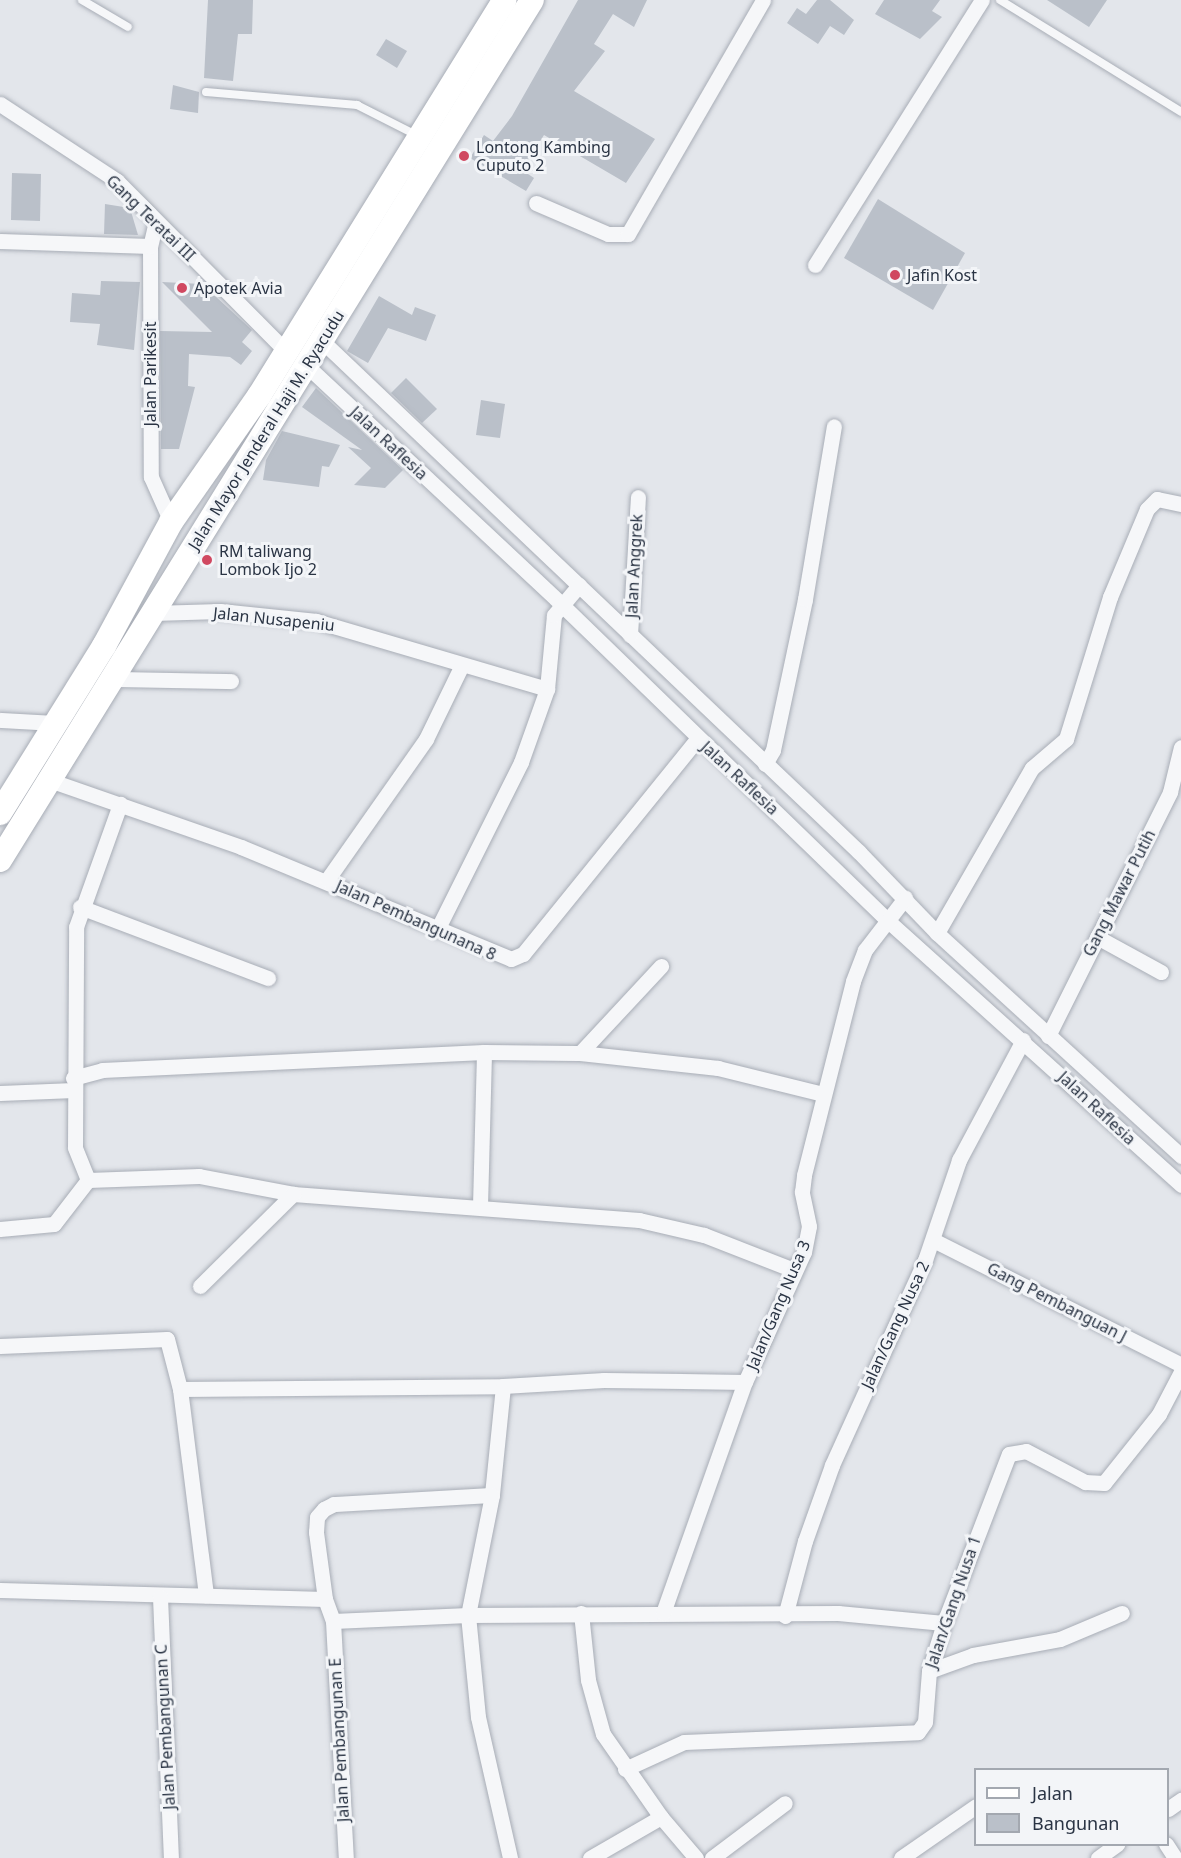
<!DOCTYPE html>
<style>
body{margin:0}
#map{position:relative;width:1181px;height:1858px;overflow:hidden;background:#e3e6eb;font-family:"Noto Sans",sans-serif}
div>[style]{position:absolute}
.building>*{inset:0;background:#bac0c9}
.roads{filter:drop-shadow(0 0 2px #a8adb6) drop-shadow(0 0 2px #a8adb6)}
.service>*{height:8px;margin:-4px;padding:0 4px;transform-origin:4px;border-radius:4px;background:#f6f7f9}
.minor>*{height:15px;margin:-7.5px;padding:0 7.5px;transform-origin:7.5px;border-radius:7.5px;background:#f6f7f9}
.primary>*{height:24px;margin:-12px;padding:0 12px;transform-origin:12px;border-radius:12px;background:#fff}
.dots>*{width:16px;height:16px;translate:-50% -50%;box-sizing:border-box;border:3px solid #f3f5f8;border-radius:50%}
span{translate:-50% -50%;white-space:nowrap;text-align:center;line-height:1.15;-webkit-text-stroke:6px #f3f5f8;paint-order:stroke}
.poi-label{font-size:16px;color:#2a3444}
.left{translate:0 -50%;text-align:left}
.street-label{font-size:16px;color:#2a3444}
.legend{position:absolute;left:974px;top:1768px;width:195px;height:78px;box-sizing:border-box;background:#f3f5f8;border:2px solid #a3a8b0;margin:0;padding:8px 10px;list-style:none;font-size:18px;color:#2a3444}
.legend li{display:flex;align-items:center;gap:12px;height:30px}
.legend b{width:30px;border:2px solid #a3a8b0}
</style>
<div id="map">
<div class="building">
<i style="clip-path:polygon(208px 0,253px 0,252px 34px,238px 34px,233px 81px,204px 78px)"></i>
<i style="clip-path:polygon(578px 0,647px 0,634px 27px,613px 14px,594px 44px,605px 51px,574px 91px,655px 139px,626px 183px,544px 135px,522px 170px,534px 178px,526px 191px,470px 158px,484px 135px,493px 141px,512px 116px)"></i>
<i style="clip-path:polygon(817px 0,830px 0,854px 20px,844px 35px,830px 26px,818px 44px,787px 23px,797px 8px,806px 14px)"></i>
<i style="clip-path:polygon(884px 0,940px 0,932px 11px,942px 17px,920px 39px,875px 14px)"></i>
<i style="clip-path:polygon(1047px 0,1107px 0,1089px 27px)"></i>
<i style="clip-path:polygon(386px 39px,407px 51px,397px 68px,376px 55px)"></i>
<i style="clip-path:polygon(173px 85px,199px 92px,198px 113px,170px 109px)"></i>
<i style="clip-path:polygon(12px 173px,41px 174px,40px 221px,11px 220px)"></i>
<i style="clip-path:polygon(878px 199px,965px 253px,933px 310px,844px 258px)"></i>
<i style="clip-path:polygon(105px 204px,130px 208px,138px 235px,104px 234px)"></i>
<i style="clip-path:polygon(101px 281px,140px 282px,134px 350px,97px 345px,100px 324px,70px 322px,72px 293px,100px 295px)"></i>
<i style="clip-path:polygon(162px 282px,202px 284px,252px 330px,242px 342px,252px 351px,241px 365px,230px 357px,189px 354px,188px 386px,195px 387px,179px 449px,161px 449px,160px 331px,212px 332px)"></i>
<i style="clip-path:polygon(379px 296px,412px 315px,415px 307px,436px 315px,426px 341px,388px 328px,368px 363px,347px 351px)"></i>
<i style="clip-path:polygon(406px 378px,437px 409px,422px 423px,391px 393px)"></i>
<i style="clip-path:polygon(316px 388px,403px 470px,385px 488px,354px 485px,371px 468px,348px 447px,362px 450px,302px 407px)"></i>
<i style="clip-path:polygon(481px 400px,505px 404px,500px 438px,476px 435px)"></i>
<i style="clip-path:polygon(282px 431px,340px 445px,329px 467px,322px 466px,319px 487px,263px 480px,266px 460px)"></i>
</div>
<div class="roads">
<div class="service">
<i style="left:82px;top:0;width:53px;rotate:30.4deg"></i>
<i style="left:1000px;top:0;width:213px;rotate:31.7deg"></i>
<i style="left:206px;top:92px;width:152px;rotate:4.9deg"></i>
<i style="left:357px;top:105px;width:68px;rotate:26.9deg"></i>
</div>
<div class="minor">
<i style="left:0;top:104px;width:140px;rotate:33.3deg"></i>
<i style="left:117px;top:181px;width:240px;rotate:45.2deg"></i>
<i style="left:536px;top:203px;width:78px;rotate:23.3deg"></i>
<i style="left:608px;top:234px;width:20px"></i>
<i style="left:628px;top:234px;width:270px;rotate:-60deg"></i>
<i style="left:156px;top:221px;width:26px;rotate:103deg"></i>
<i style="left:150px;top:246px;width:231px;rotate:89.8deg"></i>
<i style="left:151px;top:477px;width:49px;rotate:66deg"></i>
<i style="left:0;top:241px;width:150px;rotate:1.9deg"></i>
<i style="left:815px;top:265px;width:313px;rotate:-57.8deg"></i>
<i style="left:321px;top:340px;width:743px;rotate:43.58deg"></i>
<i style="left:859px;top:852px;width:112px;rotate:46.1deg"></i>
<i style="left:937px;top:933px;width:331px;rotate:42.4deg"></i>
<i style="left:306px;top:365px;width:349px;rotate:43.1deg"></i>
<i style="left:561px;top:604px;width:454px;rotate:44.1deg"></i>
<i style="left:887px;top:920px;width:396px;rotate:42deg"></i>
<i style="left:153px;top:613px;width:67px;rotate:-1.7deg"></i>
<i style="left:220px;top:611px;width:97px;rotate:5.9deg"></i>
<i style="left:316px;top:621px;width:241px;rotate:16.4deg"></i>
<i style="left:630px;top:635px;width:138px;rotate:-86.7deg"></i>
<i style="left:111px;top:679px;width:120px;rotate:1deg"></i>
<i style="left:0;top:720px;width:56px;rotate:3.1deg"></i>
<i style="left:765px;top:764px;width:16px;rotate:-60deg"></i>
<i style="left:773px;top:750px;width:154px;rotate:-78deg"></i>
<i style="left:805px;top:599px;width:175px;rotate:-80.5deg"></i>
<i style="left:49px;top:780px;width:203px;rotate:19.2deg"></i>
<i style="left:241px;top:847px;width:292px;rotate:22.5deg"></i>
<i style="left:511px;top:959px;width:13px;rotate:-23deg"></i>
<i style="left:523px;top:954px;width:278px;rotate:-51deg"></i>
<i style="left:327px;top:880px;width:172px;rotate:-54.9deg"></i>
<i style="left:426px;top:739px;width:82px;rotate:-64.1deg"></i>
<i style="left:80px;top:907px;width:201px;rotate:20.7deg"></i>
<i style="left:437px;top:930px;width:188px;rotate:-63.4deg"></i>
<i style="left:521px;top:762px;width:77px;rotate:-70.4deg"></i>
<i style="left:547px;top:689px;width:74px;rotate:-84.6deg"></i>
<i style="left:554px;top:615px;width:39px;rotate:-50deg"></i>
<i style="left:937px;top:933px;width:190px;rotate:-60.1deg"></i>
<i style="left:1032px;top:768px;width:45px;rotate:-40.5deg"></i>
<i style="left:1066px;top:739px;width:149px;rotate:-72.8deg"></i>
<i style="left:1110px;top:597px;width:95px;rotate:-67.2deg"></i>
<i style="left:1147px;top:509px;width:14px;rotate:-45deg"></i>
<i style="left:1157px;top:499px;width:25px;rotate:12deg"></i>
<i style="left:1097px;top:937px;width:73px;rotate:28.7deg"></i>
<i style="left:1048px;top:1036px;width:273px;rotate:-63.4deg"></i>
<i style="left:1170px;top:792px;width:46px;rotate:-76.3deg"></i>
<i style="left:580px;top:1053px;width:119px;rotate:-47deg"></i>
<i style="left:73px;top:1078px;width:30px;rotate:-15deg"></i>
<i style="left:102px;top:1070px;width:382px;rotate:-2.7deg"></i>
<i style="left:484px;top:1052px;width:96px;rotate:0.6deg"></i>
<i style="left:580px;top:1053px;width:139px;rotate:6.2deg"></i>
<i style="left:718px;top:1068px;width:108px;rotate:13.9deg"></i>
<i style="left:0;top:1093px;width:74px;rotate:-2.3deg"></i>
<i style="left:88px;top:1180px;width:35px;rotate:-112deg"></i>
<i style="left:75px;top:1147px;width:220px;rotate:-89.7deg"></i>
<i style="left:76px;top:927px;width:131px;rotate:-70.3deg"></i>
<i style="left:480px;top:1206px;width:154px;rotate:-88.5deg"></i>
<i style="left:0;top:1229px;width:54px;rotate:-5.3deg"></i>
<i style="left:54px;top:1224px;width:56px;rotate:-52.3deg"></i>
<i style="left:88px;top:1180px;width:111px;rotate:-2.1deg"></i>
<i style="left:199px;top:1176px;width:96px;rotate:10.8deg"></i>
<i style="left:293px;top:1194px;width:347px;rotate:4.3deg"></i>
<i style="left:639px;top:1220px;width:67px;rotate:13deg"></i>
<i style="left:704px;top:1235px;width:97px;rotate:21.3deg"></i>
<i style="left:933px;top:1240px;width:278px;rotate:26.7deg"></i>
<i style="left:200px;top:1286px;width:131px;rotate:-44.7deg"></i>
<i style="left:0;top:1346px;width:167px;rotate:-2.4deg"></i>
<i style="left:167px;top:1339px;width:52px;rotate:75.4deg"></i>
<i style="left:180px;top:1389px;width:208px;rotate:82.8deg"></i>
<i style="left:503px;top:1386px;width:101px;rotate:-3.4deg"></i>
<i style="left:604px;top:1380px;width:141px;rotate:0.8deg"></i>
<i style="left:180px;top:1389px;width:323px;rotate:-0.5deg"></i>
<i style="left:503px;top:1386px;width:110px;rotate:95.8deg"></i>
<i style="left:492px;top:1495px;width:122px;rotate:101.3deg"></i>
<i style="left:468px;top:1615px;width:102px;rotate:84.4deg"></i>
<i style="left:478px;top:1717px;width:145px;rotate:77.2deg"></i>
<i style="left:0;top:1590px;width:325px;rotate:1.6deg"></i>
<i style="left:325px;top:1599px;width:23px;rotate:70deg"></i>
<i style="left:333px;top:1621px;width:135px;rotate:-2.5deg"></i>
<i style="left:468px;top:1615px;width:370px;rotate:-0.3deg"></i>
<i style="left:838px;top:1613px;width:106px;rotate:5.4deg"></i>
<i style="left:160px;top:1597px;width:261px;rotate:87.6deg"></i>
<i style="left:325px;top:1599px;width:68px;rotate:-97.7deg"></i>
<i style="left:316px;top:1532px;width:15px;rotate:-86deg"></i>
<i style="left:317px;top:1517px;width:11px;rotate:-49deg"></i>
<i style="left:324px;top:1509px;width:11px;rotate:-27deg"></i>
<i style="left:334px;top:1504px;width:158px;rotate:-3.3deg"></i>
<i style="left:581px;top:1613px;width:67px;rotate:84deg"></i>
<i style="left:588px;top:1680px;width:56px;rotate:74.5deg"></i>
<i style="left:603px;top:1734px;width:101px;rotate:55.1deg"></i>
<i style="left:661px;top:1817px;width:54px;rotate:49.5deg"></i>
<i style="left:663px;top:1613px;width:245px;rotate:-70.5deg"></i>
<i style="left:745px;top:1382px;width:143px;rotate:-65.6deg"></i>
<i style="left:804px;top:1252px;width:26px;rotate:-79deg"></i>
<i style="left:809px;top:1226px;width:35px;rotate:-102deg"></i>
<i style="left:802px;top:1192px;width:17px;rotate:-83deg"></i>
<i style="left:804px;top:1175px;width:200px;rotate:-75.8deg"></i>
<i style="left:853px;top:981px;width:33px;rotate:-69deg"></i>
<i style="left:865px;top:950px;width:66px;rotate:-52.4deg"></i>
<i style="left:785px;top:1616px;width:78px;rotate:-75.1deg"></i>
<i style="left:805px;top:1541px;width:81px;rotate:-70.4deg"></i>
<i style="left:832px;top:1465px;width:225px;rotate:-65.6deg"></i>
<i style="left:925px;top:1260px;width:106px;rotate:-71.2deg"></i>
<i style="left:959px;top:1160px;width:136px;rotate:-61.9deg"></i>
<i style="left:333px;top:1621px;width:237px;rotate:86.9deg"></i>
<i style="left:929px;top:1671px;width:47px;rotate:-20deg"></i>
<i style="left:973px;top:1655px;width:88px;rotate:-10.4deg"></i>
<i style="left:1060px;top:1639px;width:67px;rotate:-22.8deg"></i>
<i style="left:625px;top:1769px;width:65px;rotate:-24.6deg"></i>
<i style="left:684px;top:1742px;width:234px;rotate:-2.4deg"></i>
<i style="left:918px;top:1732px;width:12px;rotate:-55deg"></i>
<i style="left:925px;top:1722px;width:51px;rotate:-85.5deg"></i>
<i style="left:929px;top:1671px;width:50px;rotate:-72.6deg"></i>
<i style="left:944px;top:1623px;width:181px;rotate:-69deg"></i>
<i style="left:1009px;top:1454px;width:17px;rotate:-10deg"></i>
<i style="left:1026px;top:1451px;width:67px;rotate:27.7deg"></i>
<i style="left:1085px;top:1482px;width:19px;rotate:3deg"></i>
<i style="left:1104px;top:1483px;width:88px;rotate:-51.4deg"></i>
<i style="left:1159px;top:1414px;width:47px;rotate:-62.4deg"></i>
<i style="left:1168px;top:1809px;width:16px;rotate:-35deg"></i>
<i style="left:1166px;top:1844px;width:17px;rotate:57deg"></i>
<i style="left:590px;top:1858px;width:82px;rotate:-30deg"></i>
<i style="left:712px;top:1858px;width:91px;rotate:-37deg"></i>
<i style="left:901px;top:1858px;width:91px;rotate:-34.7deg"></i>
<i style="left:1098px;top:1858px;width:24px;rotate:-36deg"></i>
</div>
<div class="primary">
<i style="left:0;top:813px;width:197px;rotate:-58.1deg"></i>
<i style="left:104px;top:646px;width:141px;rotate:-61.6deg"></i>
<i style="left:171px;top:522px;width:154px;rotate:-55.1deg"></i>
<i style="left:259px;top:396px;width:466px;rotate:-58.2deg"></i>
<i style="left:0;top:860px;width:1011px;rotate:-58.26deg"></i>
</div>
</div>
<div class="dots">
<i style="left:464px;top:156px;background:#d04860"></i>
<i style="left:895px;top:275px;background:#d04860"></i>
<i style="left:182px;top:288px;background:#d04860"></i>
<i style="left:207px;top:560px;background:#d04860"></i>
</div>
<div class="poi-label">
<span class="left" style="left:476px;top:156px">Lontong Kambing<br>Cuputo 2</span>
<span class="left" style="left:907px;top:275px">Jafin Kost</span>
<span class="left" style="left:194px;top:288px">Apotek Avia</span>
<span class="left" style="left:219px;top:560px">RM taliwang<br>Lombok Ijo 2</span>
</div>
<div class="street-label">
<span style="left:151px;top:218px;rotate:44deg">Gang Teratai III</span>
<span style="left:150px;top:374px;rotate:-90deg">Jalan Parikesit</span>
<span style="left:266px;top:430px;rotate:-58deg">Jalan Mayor Jenderal Haji M. Ryacudu</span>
<span style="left:389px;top:443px;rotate:43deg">Jalan Raflesia</span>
<span style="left:634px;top:566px;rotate:-87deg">Jalan Anggrek</span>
<span style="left:274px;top:619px;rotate:6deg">Jalan Nusapeniu</span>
<span style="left:740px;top:778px;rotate:43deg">Jalan Raflesia</span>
<span style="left:1119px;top:893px;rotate:-63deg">Gang Mawar Putih</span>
<span style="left:416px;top:920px;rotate:24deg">Jalan Pembangunana 8</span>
<span style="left:1097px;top:1108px;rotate:43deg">Jalan Raflesia</span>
<span style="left:1057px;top:1302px;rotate:27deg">Gang Pembanguan J</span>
<span style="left:778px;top:1305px;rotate:-67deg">Jalan/Gang Nusa 3</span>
<span style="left:895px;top:1325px;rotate:-65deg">Jalan/Gang Nusa 2</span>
<span style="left:953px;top:1602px;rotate:-71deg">Jalan/Gang Nusa 1</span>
<span style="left:165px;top:1727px;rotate:-93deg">Jalan Pembangunan C</span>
<span style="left:339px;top:1740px;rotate:-93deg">Jalan Pembangunan E</span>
</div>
<ul class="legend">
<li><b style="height:8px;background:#fff"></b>Jalan</li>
<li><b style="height:16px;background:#bac0c9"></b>Bangunan</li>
</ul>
</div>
